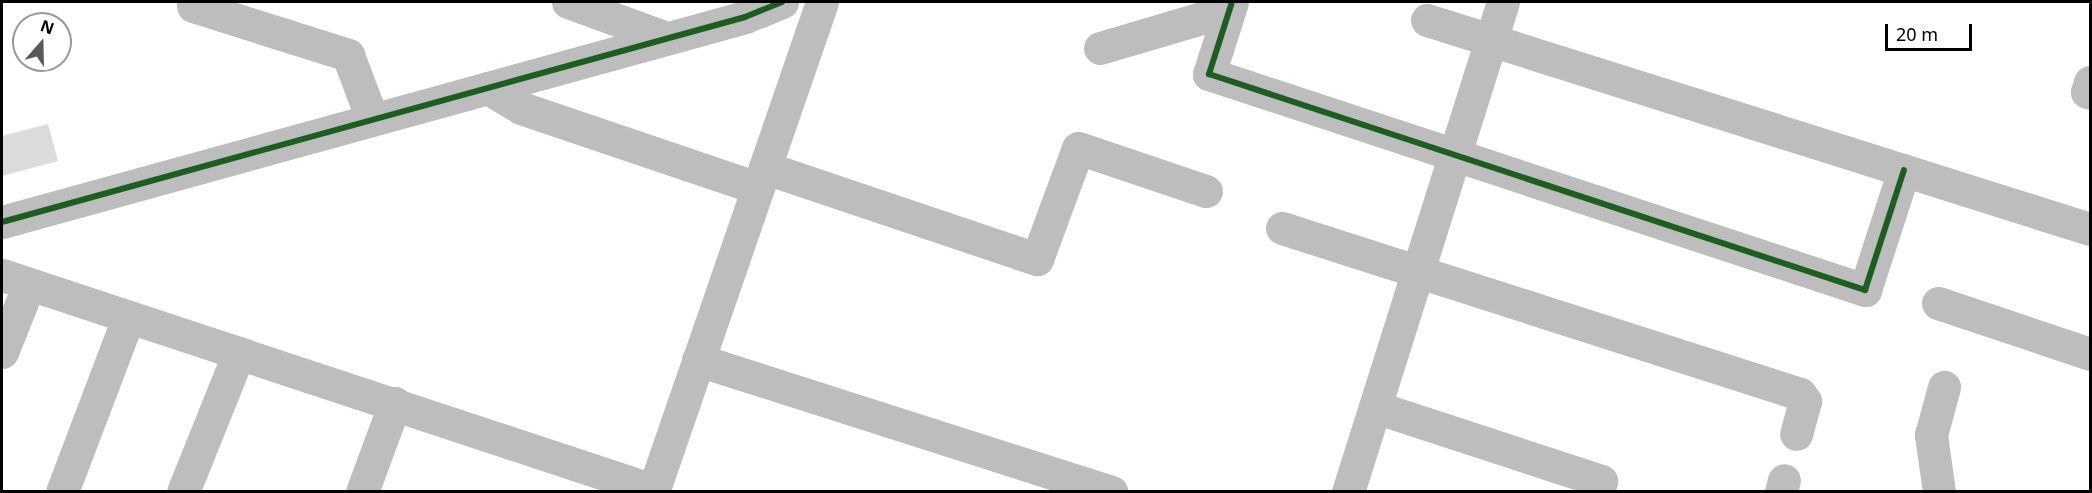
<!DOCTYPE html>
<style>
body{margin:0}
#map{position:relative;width:2092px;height:493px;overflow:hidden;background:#fff;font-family:"Noto Sans",sans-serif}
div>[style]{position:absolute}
.building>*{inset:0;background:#dbdbdb}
.minor>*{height:33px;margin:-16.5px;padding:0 16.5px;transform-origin:16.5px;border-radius:16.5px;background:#bdbdbd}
.tertiary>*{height:33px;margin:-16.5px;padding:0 16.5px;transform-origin:16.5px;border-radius:16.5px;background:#bdbdbd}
.cycleway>*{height:6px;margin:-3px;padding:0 3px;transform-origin:3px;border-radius:3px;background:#1b5e20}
span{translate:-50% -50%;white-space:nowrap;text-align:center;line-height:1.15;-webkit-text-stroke:5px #fff;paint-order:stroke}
.frame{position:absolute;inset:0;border:3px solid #000;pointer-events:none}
.north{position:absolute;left:12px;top:12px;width:60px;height:60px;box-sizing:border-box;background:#fff;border:2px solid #999;border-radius:50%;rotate:20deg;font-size:16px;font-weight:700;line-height:24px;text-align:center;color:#000}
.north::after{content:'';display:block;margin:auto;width:21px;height:27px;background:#595959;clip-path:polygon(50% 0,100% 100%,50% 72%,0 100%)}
.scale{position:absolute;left:1885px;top:24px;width:87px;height:27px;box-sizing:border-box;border:3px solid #000;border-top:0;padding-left:8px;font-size:18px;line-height:21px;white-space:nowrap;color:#000;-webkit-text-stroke:4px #fff;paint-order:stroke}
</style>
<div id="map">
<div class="building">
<i style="clip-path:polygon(48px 124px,58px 161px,2px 176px,2px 136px)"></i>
</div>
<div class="minor">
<i style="left:568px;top:2px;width:105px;rotate:20deg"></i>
<i style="left:1232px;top:2px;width:76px;rotate:107.7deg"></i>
<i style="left:1209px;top:74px;width:691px;rotate:18.23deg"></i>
<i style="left:1865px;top:290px;width:126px;rotate:-72deg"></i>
<i style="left:193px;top:6px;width:163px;rotate:17.5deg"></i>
<i style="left:348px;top:55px;width:68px;rotate:69.4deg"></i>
<i style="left:1427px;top:20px;width:695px;rotate:17.5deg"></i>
<i style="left:1100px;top:48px;width:134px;rotate:-16.4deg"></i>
<i style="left:2090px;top:82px;width:10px;rotate:107deg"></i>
<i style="left:2087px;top:92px;width:3px;rotate:18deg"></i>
<i style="left:488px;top:88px;width:39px;rotate:31deg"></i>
<i style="left:521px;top:108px;width:250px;rotate:18.7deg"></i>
<i style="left:766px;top:168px;width:286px;rotate:18.6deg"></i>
<i style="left:1037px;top:259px;width:118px;rotate:-69.7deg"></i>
<i style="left:1078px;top:148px;width:135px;rotate:18.6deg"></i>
<i style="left:1282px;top:228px;width:544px;rotate:17.77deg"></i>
<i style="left:1800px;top:394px;width:9px;rotate:54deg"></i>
<i style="left:1805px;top:401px;width:34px;rotate:105deg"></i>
<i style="left:2px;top:275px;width:686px;rotate:18.28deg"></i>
<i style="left:1938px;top:303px;width:160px;rotate:18.5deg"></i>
<i style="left:2px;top:352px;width:70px;rotate:-68.2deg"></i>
<i style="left:698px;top:360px;width:434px;rotate:17.7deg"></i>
<i style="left:1375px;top:407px;width:238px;rotate:18.1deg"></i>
<i style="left:1601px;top:481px;width:11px;rotate:105deg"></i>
<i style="left:62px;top:492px;width:186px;rotate:-69.2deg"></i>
<i style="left:183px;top:492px;width:150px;rotate:-68.1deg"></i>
<i style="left:362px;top:492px;width:95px;rotate:-69.7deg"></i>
<i style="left:653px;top:492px;width:518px;rotate:-70.97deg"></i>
<i style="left:1348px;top:492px;width:514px;rotate:-72.45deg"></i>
<i style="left:1781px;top:492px;width:12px;rotate:-76deg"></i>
<i style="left:1939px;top:492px;width:58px;rotate:-98deg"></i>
<i style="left:1931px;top:435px;width:50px;rotate:-74.8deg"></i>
</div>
<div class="tertiary">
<i style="left:2px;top:222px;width:771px;rotate:-15.42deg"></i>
<i style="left:745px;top:17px;width:40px;rotate:-22deg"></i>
</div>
<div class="cycleway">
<i style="left:1232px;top:2px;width:76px;rotate:107.7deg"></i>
<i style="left:1209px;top:74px;width:691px;rotate:18.23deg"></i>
<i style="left:1865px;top:290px;width:126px;rotate:-72deg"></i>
<i style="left:2px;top:222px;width:771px;rotate:-15.42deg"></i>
<i style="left:745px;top:17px;width:40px;rotate:-22deg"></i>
</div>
<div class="frame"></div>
<div class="north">N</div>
<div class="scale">20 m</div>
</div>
